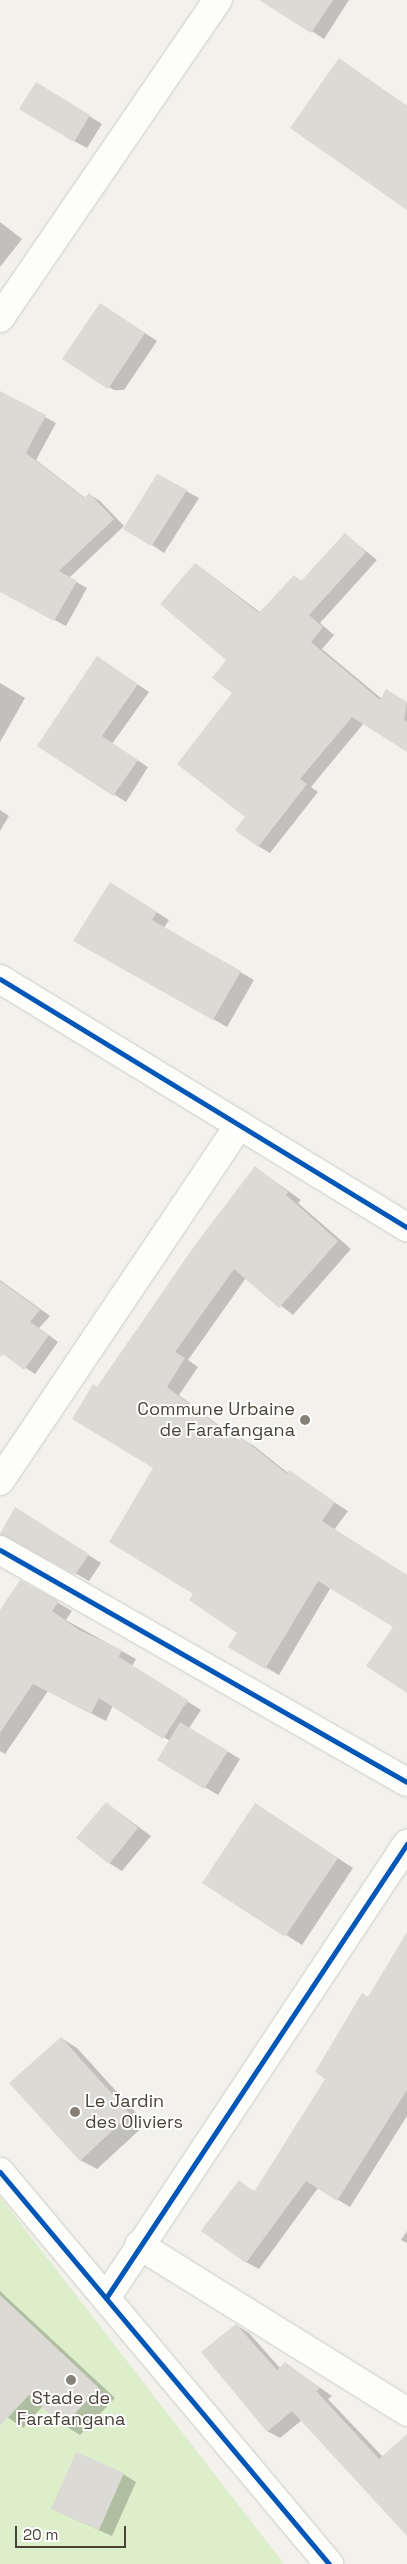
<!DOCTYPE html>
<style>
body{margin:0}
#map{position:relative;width:407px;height:2564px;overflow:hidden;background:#f2f1ec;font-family:"Space Grotesk",sans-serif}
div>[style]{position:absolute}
.green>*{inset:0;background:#ddeecb}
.shadow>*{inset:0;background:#0003}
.building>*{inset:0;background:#dcdad4}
.roads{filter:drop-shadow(0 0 1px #ceccc6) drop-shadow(0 0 1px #ceccc6)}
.minor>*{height:28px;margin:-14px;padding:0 14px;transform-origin:14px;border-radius:14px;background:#fdfdfc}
.cycleway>*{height:5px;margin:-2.5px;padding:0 2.5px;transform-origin:2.5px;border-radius:2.5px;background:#0057b8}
.dots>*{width:14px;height:14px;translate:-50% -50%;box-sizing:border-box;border:2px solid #fff;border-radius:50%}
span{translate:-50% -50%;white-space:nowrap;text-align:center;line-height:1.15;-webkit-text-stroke:4px #fff;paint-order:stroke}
.poi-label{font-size:18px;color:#4a4437}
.right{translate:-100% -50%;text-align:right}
.left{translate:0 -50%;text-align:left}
.scale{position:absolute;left:15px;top:2526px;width:111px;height:22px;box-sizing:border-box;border:2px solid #4a4437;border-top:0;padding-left:6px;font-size:15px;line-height:18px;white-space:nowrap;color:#4a4437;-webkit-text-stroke:4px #fff;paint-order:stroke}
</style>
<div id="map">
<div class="green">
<i style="clip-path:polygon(0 2197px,284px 2564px,0 2564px)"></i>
</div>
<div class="shadow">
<i style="clip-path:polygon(264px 0,349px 0,324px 39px)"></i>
<i style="clip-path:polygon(340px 60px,407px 106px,407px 209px)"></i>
<i style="clip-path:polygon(49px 91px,102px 124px,87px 148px,74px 141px)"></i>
<i style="clip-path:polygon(0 222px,22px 239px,0 267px)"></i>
<i style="clip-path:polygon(113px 312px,157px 341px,124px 390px,114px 390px,100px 382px)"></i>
<i style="clip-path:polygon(0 393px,56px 423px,36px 460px,85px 498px,89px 494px,100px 501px,124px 526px,69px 578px,87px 588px,66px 626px,0 591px)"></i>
<i style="clip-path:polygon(186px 491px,199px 498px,164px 553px,152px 545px)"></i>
<i style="clip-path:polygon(346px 535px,377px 560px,320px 623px,334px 635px,322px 649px,382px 699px,387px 691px,407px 703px,407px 750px,364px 723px,311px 787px,318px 792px,270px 853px,258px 846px,247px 816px,228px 660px,196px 564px,261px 613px,294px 577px,302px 581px)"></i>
<i style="clip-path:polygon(109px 665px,149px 692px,112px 744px,148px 767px,126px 802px,39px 746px)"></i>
<i style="clip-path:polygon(0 683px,25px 698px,0 742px)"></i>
<i style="clip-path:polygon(0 810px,9px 816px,0 831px)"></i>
<i style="clip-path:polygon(123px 891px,169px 920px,164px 928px,254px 980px,227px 1027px,75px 940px)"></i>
<i style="clip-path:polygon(256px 1168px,301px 1200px,298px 1203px,351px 1249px,293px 1315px,246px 1278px,188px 1360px,198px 1367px,179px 1395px,239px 1441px,241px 1438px,254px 1446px,288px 1473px,348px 1511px,334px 1530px,407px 1575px,407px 1692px,394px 1627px,331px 1587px,279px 1675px,230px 1647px,238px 1633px,195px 1593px,155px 1468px,97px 1388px)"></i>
<i style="clip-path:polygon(0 1280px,50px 1316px,39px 1328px,58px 1342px,35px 1374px,0 1351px)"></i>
<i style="clip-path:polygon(15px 1509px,101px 1563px,89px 1581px,22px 1543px,0 1535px)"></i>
<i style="clip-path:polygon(21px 1581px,72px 1611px,66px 1620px,136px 1659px,132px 1666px,201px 1710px,189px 1728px,240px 1759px,218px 1795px,159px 1760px,170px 1741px,113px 1705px,106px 1721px,48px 1691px,5px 1754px,0 1751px,0 1612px)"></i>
<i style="clip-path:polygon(106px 1803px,151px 1836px,122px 1871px,109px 1863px)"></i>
<i style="clip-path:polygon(255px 1804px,353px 1868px,302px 1945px,204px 1882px)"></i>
<i style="clip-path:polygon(407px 1959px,407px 2116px,350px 2207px,318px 2188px,259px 2269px,246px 2262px,239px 2182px,255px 2192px,327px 2079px,368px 1998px)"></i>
<i style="clip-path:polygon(61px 2038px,77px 2048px,146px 2124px,97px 2169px,80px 2160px)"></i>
<i style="clip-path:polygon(407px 2231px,407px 2243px,401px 2240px)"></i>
<i style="clip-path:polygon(0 2291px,115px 2398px,80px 2435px,64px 2425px,43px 2406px,23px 2428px,0 2412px)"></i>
<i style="clip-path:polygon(236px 2325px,249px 2333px,280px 2368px,285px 2363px,332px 2396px,328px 2399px,383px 2457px,407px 2440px,407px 2528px,302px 2420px,280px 2438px,267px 2431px)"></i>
<i style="clip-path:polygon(123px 2474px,136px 2482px,112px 2536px,52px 2509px)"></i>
</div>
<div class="building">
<i style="clip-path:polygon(259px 0,333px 0,311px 33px)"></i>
<i style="clip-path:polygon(339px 58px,407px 106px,407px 210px,290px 128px)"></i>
<i style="clip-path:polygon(36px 82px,90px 115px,74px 142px,19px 109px)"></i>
<i style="clip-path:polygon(100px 303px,145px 333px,108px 389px,62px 359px)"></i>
<i style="clip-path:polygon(0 391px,46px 415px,26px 453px,84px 498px,89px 493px,114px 519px,59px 571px,77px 581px,54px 621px,0 592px)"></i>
<i style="clip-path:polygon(157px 474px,187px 490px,151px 546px,123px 529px)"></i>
<i style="clip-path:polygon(345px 533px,366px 552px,309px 615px,323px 627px,311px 642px,380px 700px,386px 689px,407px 702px,404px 720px,407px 722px,407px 752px,352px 717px,300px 779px,307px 784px,258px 847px,235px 830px,245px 817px,177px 764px,232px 693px,212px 678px,226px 660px,160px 604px,195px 563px,259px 613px,294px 575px,301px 581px)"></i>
<i style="clip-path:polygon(97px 656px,138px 684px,102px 736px,138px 760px,113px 796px,37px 746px)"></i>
<i style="clip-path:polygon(110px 882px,157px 912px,152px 920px,241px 971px,213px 1020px,73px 941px)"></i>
<i style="clip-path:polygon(255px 1166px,288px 1192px,286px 1195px,338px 1241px,279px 1308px,234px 1269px,175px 1352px,185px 1358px,167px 1387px,238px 1441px,241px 1437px,287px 1474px,289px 1470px,335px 1502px,322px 1521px,407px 1575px,407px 1693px,366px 1666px,393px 1627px,318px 1581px,265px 1669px,228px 1647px,237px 1633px,189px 1600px,193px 1594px,109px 1542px,153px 1468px,72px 1419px,93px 1384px,97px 1387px,195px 1245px)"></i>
<i style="clip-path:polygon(0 1281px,40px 1310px,30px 1322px,49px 1335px,24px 1370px,3px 1354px,0 1357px)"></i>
<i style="clip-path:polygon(15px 1507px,89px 1554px,75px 1575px,0 1534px)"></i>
<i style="clip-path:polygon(20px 1580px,59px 1601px,52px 1611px,79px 1630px,122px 1650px,119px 1657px,188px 1700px,163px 1739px,99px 1698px,91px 1714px,33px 1684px,0 1733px,0 1610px)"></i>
<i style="clip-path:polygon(180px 1722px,228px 1751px,204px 1789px,157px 1760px)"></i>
<i style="clip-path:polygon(106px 1802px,138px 1828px,109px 1864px,76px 1838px)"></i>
<i style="clip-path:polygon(255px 1803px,338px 1858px,285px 1937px,202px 1883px)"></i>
<i style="clip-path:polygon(407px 1932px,407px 2090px,337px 2201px,306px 2181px,246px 2263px,201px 2231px,239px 2180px,254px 2192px,325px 2079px,315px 2072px,362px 1993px,368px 1997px)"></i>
<i style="clip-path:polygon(61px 2037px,130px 2114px,80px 2161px,9px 2083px)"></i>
<i style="clip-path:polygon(0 2295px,99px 2388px,63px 2426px,29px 2395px,0 2426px)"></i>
<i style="clip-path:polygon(236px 2324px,277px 2370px,285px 2362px,320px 2388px,316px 2391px,379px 2459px,407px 2434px,407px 2536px,292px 2411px,267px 2432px,201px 2352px)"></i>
<i style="clip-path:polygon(76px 2452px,124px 2473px,99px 2530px,51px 2509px)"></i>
</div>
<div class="roads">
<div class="minor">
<i style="left:0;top:318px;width:386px;rotate:-55.6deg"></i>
<i style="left:0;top:979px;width:477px;rotate:31.4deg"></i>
<i style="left:0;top:1481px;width:429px;rotate:-56.1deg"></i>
<i style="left:0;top:1550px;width:468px;rotate:29.7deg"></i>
<i style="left:0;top:2172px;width:512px;rotate:49.99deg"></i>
<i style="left:139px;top:2245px;width:316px;rotate:31.9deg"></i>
<i style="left:106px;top:2298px;width:545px;rotate:-56.46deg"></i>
</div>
</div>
<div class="cycleway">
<i style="left:0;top:979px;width:477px;rotate:31.4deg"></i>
<i style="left:0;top:1550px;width:468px;rotate:29.7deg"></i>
<i style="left:0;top:2172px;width:512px;rotate:49.99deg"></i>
<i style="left:106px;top:2298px;width:545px;rotate:-56.46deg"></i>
</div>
<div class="dots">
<i style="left:305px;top:1420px;background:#858176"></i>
<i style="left:75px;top:2112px;background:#858176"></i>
<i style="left:71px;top:2380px;background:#858176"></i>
</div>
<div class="poi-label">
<span class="right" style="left:295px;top:1420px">Commune Urbaine<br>de Farafangana</span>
<span class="left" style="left:85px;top:2112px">Le Jardin<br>des Oliviers</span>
<span style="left:71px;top:2409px">Stade de<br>Farafangana</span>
</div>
<div class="scale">20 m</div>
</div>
